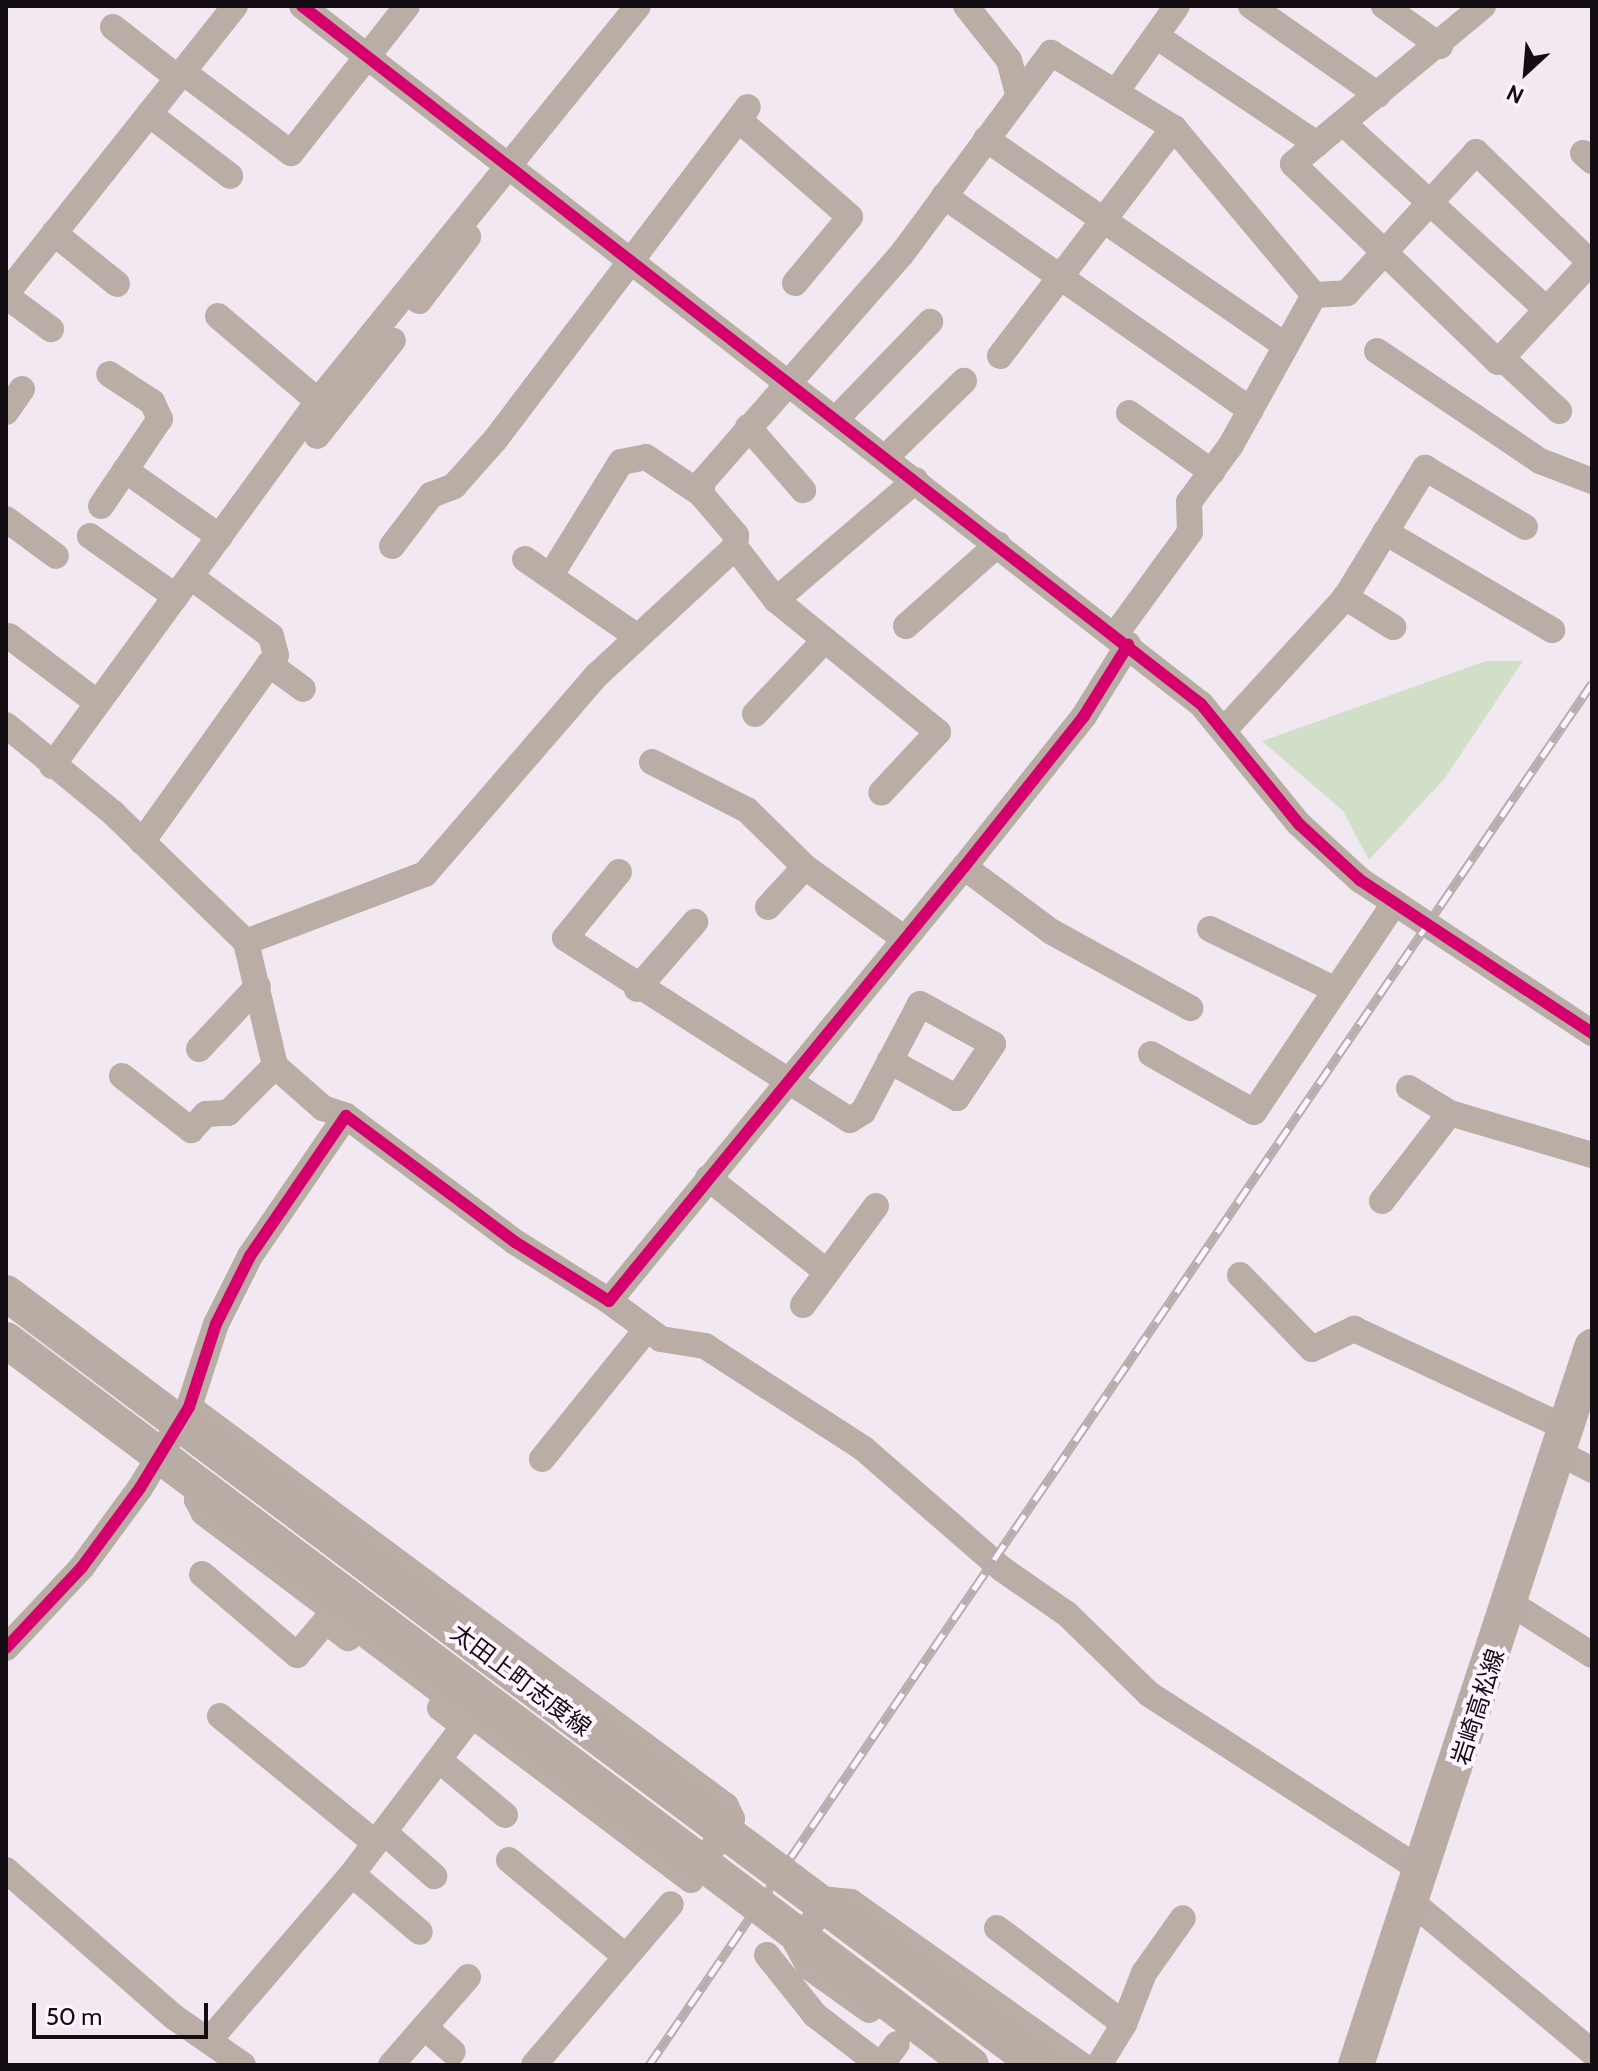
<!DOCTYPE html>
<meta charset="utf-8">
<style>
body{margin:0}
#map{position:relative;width:1598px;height:2071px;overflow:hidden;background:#f2e8f2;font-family:Cabin,"Noto Sans JP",sans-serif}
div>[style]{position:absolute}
.green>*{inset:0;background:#d1dfc9}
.street>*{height:26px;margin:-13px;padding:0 13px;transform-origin:13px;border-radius:13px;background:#b9ada5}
.secondary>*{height:36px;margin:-18px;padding:0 18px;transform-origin:18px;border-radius:18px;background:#b8aca4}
.rail>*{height:9px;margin-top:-4.5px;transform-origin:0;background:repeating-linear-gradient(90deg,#fef4ff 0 18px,#b6adac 0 36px);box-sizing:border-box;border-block:2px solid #b6adac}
.secondary-bridge>*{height:36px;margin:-18px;padding:0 18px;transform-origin:18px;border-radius:18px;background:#b8aca4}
.cycleway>*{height:12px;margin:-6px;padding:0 6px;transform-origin:6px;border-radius:6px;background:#d6006c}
span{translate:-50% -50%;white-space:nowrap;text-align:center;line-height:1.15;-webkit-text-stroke:8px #fef4ff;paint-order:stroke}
.street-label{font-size:24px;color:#130d13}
.frame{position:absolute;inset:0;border:8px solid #130d13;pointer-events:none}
.north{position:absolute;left:1486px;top:32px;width:80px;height:80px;-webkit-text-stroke:6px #fef4ff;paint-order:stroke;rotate:206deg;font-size:22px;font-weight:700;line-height:32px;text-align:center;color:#130d13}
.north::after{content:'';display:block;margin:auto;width:28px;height:36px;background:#130d13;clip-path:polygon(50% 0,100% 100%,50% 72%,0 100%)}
.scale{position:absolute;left:32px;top:2003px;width:176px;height:36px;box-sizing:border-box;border:4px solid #130d13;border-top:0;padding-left:10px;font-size:24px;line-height:28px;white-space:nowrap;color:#130d13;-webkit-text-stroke:6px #fef4ff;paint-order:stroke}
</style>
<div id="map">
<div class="green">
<i style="clip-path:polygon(1486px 661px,1523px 661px,1445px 778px,1369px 860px,1343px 811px,1262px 741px)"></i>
</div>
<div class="street">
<i style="left:302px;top:6px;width:1138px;rotate:37.83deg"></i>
<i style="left:1201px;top:704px;width:155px;rotate:50.8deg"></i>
<i style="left:1299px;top:824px;width:83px;rotate:42.6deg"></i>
<i style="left:1360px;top:880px;width:278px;rotate:33.4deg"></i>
<i style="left:966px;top:6px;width:69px;rotate:51.5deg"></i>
<i style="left:1009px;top:60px;width:35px;rotate:75deg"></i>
<i style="left:1251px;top:6px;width:155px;rotate:35deg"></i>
<i style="left:1384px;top:6px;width:69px;rotate:35.5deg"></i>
<i style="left:1483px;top:6px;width:247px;rotate:140.3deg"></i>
<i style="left:1293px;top:164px;width:285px;rotate:44deg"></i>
<i style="left:1498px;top:362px;width:138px;rotate:-47.1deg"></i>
<i style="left:113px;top:27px;width:83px;rotate:38.1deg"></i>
<i style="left:1156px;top:36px;width:194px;rotate:33.9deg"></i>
<i style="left:183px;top:72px;width:135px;rotate:36.9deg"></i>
<i style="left:291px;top:153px;width:187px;rotate:-51.7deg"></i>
<i style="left:1116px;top:92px;width:105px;rotate:-54.7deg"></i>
<i style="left:149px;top:114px;width:102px;rotate:37.4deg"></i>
<i style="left:739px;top:120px;width:147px;rotate:41.1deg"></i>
<i style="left:850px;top:217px;width:86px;rotate:129.8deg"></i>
<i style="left:1343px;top:123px;width:275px;rotate:42.5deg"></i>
<i style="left:986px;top:139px;width:364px;rotate:34.6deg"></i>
<i style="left:1583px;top:153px;width:12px;rotate:42deg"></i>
<i style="left:944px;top:196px;width:374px;rotate:34.9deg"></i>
<i style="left:54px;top:233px;width:81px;rotate:39deg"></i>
<i style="left:6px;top:294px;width:368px;rotate:-51.5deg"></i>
<i style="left:1314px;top:295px;width:33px;rotate:-3deg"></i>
<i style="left:1347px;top:293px;width:191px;rotate:-47.5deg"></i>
<i style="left:1476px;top:152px;width:157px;rotate:44deg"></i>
<i style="left:6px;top:296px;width:56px;rotate:36.3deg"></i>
<i style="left:419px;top:301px;width:81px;rotate:-52.6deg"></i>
<i style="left:218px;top:316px;width:131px;rotate:40.4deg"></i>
<i style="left:1377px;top:351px;width:197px;rotate:34deg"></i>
<i style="left:1540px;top:461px;width:56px;rotate:21deg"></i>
<i style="left:1000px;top:356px;width:287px;rotate:-52.7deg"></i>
<i style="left:1502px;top:358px;width:78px;rotate:42.9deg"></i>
<i style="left:6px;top:412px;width:28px;rotate:-55deg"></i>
<i style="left:1129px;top:413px;width:102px;rotate:35.4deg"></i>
<i style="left:837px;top:418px;width:134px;rotate:-45.9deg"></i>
<i style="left:748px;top:427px;width:84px;rotate:48.9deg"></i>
<i style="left:317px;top:436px;width:122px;rotate:-51.6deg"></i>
<i style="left:886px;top:457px;width:109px;rotate:-44.3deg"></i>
<i style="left:125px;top:470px;width:116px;rotate:35.2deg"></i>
<i style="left:101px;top:506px;width:105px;rotate:-55.9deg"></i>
<i style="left:160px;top:419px;width:19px;rotate:-115deg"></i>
<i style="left:152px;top:402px;width:51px;rotate:-146.9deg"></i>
<i style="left:6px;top:519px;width:62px;rotate:36.5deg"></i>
<i style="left:1385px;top:532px;width:194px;rotate:30.4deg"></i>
<i style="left:90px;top:536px;width:105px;rotate:35.3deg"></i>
<i style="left:392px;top:546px;width:64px;rotate:-52.6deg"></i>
<i style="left:431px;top:495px;width:25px;rotate:-21deg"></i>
<i style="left:454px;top:486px;width:62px;rotate:-48.3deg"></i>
<i style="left:495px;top:440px;width:418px;rotate:-52.8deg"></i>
<i style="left:735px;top:547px;width:67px;rotate:52.3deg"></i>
<i style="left:776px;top:600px;width:209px;rotate:39.2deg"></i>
<i style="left:938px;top:732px;width:83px;rotate:133.1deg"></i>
<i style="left:525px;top:559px;width:135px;rotate:34.7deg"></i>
<i style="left:551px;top:575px;width:133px;rotate:-58.2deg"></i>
<i style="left:621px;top:462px;width:25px;rotate:-11deg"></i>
<i style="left:646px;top:457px;width:66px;rotate:33.9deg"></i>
<i style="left:1345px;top:597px;width:57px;rotate:32deg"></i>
<i style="left:776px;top:600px;width:184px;rotate:-40.6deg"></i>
<i style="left:906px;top:626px;width:123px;rotate:-41.7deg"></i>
<i style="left:1115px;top:635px;width:127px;rotate:-53.9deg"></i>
<i style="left:1190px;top:532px;width:30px;rotate:-92deg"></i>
<i style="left:1189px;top:502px;width:71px;rotate:-53.6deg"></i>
<i style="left:1231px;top:445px;width:171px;rotate:-61deg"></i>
<i style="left:9px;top:636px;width:111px;rotate:37deg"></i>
<i style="left:269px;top:664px;width:42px;rotate:36.3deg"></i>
<i style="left:755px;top:714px;width:102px;rotate:-46.6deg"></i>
<i style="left:6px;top:725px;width:139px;rotate:39.4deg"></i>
<i style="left:113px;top:813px;width:185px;rotate:44.1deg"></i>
<i style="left:246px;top:942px;width:127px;rotate:76.8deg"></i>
<i style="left:275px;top:1066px;width:64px;rotate:41.2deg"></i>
<i style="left:323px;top:1108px;width:24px;rotate:19deg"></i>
<i style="left:1225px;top:729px;width:178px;rotate:-47.5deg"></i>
<i style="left:1345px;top:598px;width:153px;rotate:-58.4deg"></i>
<i style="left:1425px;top:468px;width:116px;rotate:30.5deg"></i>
<i style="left:652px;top:762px;width:106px;rotate:26.8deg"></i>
<i style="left:747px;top:810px;width:81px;rotate:44.5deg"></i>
<i style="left:805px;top:867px;width:120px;rotate:35.8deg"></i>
<i style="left:52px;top:766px;width:452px;rotate:-53.9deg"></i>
<i style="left:318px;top:401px;width:508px;rotate:-50.99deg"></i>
<i style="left:142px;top:842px;width:230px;rotate:-54.4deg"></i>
<i style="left:276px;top:655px;width:20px;rotate:-105deg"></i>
<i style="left:271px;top:636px;width:99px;rotate:-143.6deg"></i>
<i style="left:964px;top:867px;width:109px;rotate:36.5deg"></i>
<i style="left:1052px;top:932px;width:158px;rotate:28.8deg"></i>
<i style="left:619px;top:872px;width:85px;rotate:129.3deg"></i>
<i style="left:565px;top:938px;width:338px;rotate:32.6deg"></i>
<i style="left:850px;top:1120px;width:15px;rotate:-32deg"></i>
<i style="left:863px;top:1112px;width:58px;rotate:-62.1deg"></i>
<i style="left:890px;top:1061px;width:64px;rotate:-62.2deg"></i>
<i style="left:920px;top:1004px;width:83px;rotate:28.7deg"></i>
<i style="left:993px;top:1044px;width:65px;rotate:123.7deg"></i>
<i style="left:957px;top:1098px;width:77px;rotate:-151.1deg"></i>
<i style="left:768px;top:907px;width:54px;rotate:-47.2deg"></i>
<i style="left:1210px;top:929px;width:140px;rotate:25.8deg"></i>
<i style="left:246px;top:942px;width:191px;rotate:-20.8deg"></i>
<i style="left:425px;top:874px;width:263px;rotate:-49.2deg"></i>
<i style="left:597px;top:675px;width:188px;rotate:-42.8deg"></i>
<i style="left:735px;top:547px;width:12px;rotate:-85deg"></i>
<i style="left:736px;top:535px;width:54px;rotate:-130.5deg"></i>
<i style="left:701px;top:494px;width:13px;rotate:-81deg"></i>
<i style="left:703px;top:481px;width:300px;rotate:-48.8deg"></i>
<i style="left:901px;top:255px;width:252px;rotate:-53.4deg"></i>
<i style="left:1051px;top:53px;width:144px;rotate:31.4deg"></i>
<i style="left:1174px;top:128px;width:218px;rotate:50deg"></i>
<i style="left:637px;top:989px;width:89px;rotate:-49.1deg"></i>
<i style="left:199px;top:1049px;width:86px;rotate:-46.9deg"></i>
<i style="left:1151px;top:1054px;width:118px;rotate:29.4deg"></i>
<i style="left:1254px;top:1112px;width:251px;rotate:-56.1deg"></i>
<i style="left:122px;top:1076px;width:88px;rotate:38deg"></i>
<i style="left:191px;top:1130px;width:22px;rotate:-47deg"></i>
<i style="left:206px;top:1114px;width:22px;rotate:-3deg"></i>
<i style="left:228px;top:1113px;width:66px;rotate:-45deg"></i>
<i style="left:1409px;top:1088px;width:48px;rotate:31.4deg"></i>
<i style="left:708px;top:1178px;width:152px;rotate:38.3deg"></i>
<i style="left:1382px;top:1201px;width:111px;rotate:-52.3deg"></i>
<i style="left:1450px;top:1113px;width:148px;rotate:16.5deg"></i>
<i style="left:1240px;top:1275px;width:103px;rotate:45.8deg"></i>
<i style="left:1312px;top:1349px;width:47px;rotate:-25.5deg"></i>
<i style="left:1354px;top:1329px;width:236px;rotate:25deg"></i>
<i style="left:609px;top:1301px;width:64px;rotate:36.2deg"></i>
<i style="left:661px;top:1339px;width:45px;rotate:9deg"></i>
<i style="left:705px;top:1346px;width:189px;rotate:32.9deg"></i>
<i style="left:864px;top:1449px;width:183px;rotate:41deg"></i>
<i style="left:1002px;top:1569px;width:79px;rotate:34.7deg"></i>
<i style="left:1067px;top:1614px;width:115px;rotate:44.3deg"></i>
<i style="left:1149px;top:1694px;width:328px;rotate:32.9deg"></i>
<i style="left:803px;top:1305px;width:123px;rotate:-53.6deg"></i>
<i style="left:189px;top:1407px;width:669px;rotate:36.61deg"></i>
<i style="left:726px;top:1806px;width:14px;rotate:65deg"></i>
<i style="left:732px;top:1819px;width:73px;rotate:123.9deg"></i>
<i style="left:691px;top:1880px;width:610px;rotate:-143deg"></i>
<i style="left:204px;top:1513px;width:15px;rotate:-118deg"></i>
<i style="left:197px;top:1500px;width:14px;rotate:-69deg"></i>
<i style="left:1561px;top:1454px;width:35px;rotate:27deg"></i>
<i style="left:542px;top:1459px;width:167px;rotate:-51.1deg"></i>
<i style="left:202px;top:1574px;width:125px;rotate:40.5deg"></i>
<i style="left:297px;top:1655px;width:45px;rotate:-49.5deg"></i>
<i style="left:326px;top:1621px;width:28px;rotate:38deg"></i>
<i style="left:1512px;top:1604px;width:95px;rotate:32.5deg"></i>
<i style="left:6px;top:1648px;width:111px;rotate:-46.8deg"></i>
<i style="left:82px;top:1567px;width:98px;rotate:-53.7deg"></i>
<i style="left:140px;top:1488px;width:95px;rotate:-58.8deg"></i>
<i style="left:189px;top:1407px;width:87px;rotate:-72deg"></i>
<i style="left:216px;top:1324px;width:76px;rotate:-63.4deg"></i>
<i style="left:250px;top:1256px;width:170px;rotate:-55.6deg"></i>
<i style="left:346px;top:1116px;width:211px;rotate:36.7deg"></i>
<i style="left:515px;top:1242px;width:111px;rotate:32.1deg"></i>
<i style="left:609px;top:1301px;width:561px;rotate:-50.72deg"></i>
<i style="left:964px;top:867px;width:193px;rotate:-51.5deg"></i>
<i style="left:1084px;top:716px;width:84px;rotate:-58.2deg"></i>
<i style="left:220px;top:1716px;width:200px;rotate:39.3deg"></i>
<i style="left:439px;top:1760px;width:86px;rotate:39.8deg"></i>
<i style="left:384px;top:1832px;width:67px;rotate:41.3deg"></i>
<i style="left:509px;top:1860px;width:151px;rotate:39.6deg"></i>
<i style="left:6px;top:1870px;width:223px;rotate:41.2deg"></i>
<i style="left:174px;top:2017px;width:84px;rotate:34.8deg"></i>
<i style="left:352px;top:1874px;width:89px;rotate:40.5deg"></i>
<i style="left:1413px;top:1903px;width:233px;rotate:39.8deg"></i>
<i style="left:997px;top:1928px;width:159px;rotate:37.1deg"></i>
<i style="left:1124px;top:2024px;width:48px;rotate:121.4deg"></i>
<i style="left:767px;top:1955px;width:77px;rotate:51.3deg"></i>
<i style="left:815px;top:2015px;width:82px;rotate:37.6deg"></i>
<i style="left:869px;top:2010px;width:74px;rotate:-144.4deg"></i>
<i style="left:809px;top:1967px;width:27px;rotate:-118deg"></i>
<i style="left:796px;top:1943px;width:55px;rotate:-51.7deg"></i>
<i style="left:830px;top:1900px;width:21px;rotate:5deg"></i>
<i style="left:851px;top:1902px;width:282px;rotate:35.3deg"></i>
<i style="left:1124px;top:2024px;width:55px;rotate:-68.6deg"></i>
<i style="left:1144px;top:1973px;width:67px;rotate:-54.7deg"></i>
<i style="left:424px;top:2027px;width:38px;rotate:41deg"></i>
<i style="left:211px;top:2038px;width:216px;rotate:-49.3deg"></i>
<i style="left:352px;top:1874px;width:186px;rotate:-52.9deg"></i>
<i style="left:464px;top:1726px;width:30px;rotate:-143deg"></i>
<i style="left:391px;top:2065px;width:117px;rotate:-48.8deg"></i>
<i style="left:534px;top:2065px;width:211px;rotate:-49.6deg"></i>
<i style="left:881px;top:2065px;width:26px;rotate:-53deg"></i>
</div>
<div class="secondary">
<i style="left:6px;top:1293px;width:606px;rotate:36.89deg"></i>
<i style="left:6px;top:1340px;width:579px;rotate:36.93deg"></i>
<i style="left:972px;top:2016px;width:82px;rotate:36.6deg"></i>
<i style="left:950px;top:2049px;width:26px;rotate:37deg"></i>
<i style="left:1356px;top:2065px;width:756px;rotate:-71.8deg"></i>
</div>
<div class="rail">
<i style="left:649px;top:2065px;width:1673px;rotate:-55.69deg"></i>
</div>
<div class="secondary-bridge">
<i style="left:491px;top:1657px;width:600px;rotate:36.74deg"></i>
<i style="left:469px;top:1688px;width:601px;rotate:36.89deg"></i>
</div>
<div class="cycleway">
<i style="left:302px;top:6px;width:1138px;rotate:37.83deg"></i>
<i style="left:1201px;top:704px;width:155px;rotate:50.8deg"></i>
<i style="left:1299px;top:824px;width:83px;rotate:42.6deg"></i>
<i style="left:1360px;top:880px;width:278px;rotate:33.4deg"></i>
<i style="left:6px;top:1648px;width:111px;rotate:-46.8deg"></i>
<i style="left:82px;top:1567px;width:98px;rotate:-53.7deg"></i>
<i style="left:140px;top:1488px;width:95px;rotate:-58.8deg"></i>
<i style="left:189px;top:1407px;width:87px;rotate:-72deg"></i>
<i style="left:216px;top:1324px;width:76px;rotate:-63.4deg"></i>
<i style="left:250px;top:1256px;width:170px;rotate:-55.6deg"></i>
<i style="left:346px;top:1116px;width:211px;rotate:36.7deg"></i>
<i style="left:515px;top:1242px;width:111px;rotate:32.1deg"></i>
<i style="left:609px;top:1301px;width:561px;rotate:-50.72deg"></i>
<i style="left:964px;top:867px;width:193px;rotate:-51.5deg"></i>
<i style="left:1084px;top:716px;width:84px;rotate:-58.2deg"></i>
</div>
<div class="street-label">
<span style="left:521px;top:1680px;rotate:37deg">太田上町志度線</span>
<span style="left:1478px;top:1707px;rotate:-72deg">岩崎高松線</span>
</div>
<div class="frame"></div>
<div class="north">N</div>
<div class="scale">50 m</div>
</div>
